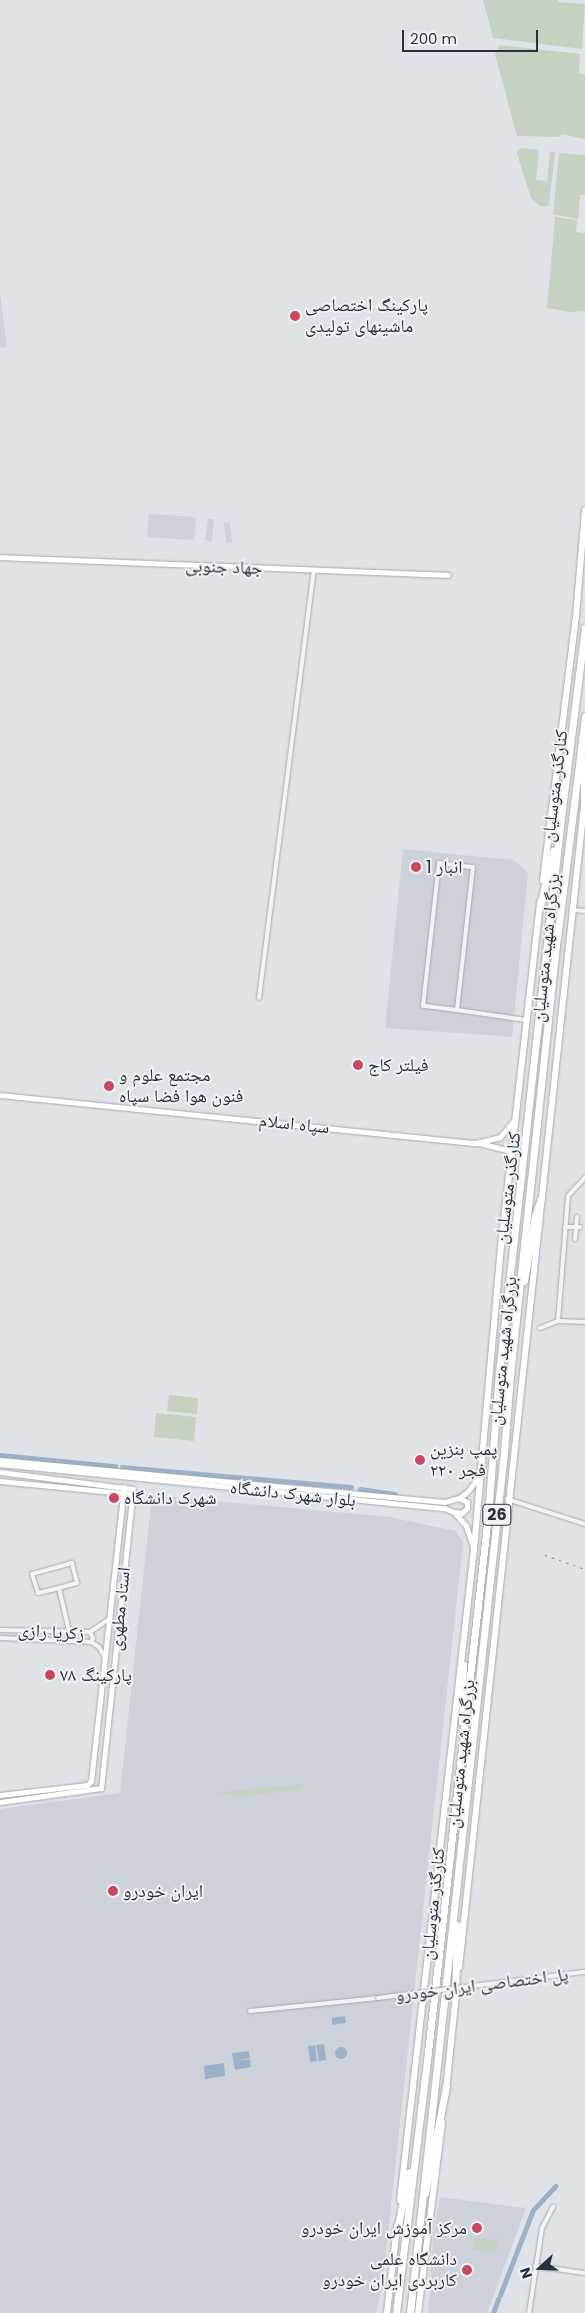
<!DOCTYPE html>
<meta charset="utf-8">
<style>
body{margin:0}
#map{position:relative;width:585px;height:2313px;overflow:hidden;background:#dfe3e8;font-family:Poppins,"Noto Naskh Arabic",sans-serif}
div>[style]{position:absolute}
.built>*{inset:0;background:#cdd2da}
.green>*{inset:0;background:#c5d1c1}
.water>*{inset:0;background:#9cb1c7}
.round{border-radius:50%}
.canal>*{height:5px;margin:-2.5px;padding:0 2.5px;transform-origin:2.5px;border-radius:2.5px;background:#9cb1c7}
.roads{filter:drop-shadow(0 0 1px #a5aab2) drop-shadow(0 0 1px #a5aab2)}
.street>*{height:4px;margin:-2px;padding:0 2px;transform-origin:2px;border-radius:2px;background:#f2f3f6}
.secondary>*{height:5px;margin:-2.5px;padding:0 2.5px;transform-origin:2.5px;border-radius:2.5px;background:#fff}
.primary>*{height:5.5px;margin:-2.75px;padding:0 2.75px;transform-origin:2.75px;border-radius:2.75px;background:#fff}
.highway>*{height:7px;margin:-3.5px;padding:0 3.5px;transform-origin:3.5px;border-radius:3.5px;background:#fff}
.rail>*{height:1px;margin-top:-0.5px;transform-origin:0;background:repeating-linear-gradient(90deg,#798291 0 2.5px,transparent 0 7.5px)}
.bridges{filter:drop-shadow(0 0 1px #a5aab2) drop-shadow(0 0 1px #a5aab2)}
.street-bridge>*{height:4px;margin:-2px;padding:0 2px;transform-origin:2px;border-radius:2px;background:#f2f3f6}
.dots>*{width:14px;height:14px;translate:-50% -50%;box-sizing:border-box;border:2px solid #eff2f5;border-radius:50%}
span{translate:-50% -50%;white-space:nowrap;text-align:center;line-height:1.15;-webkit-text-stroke:4px #eff2f5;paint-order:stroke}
.shield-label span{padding:1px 4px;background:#eff2f5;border:1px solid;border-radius:4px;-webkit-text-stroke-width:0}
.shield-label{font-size:16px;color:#29313e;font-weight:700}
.poi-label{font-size:18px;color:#29313e}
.left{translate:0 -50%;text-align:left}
.right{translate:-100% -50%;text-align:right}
.street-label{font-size:18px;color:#29313e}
.north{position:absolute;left:515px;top:2243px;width:50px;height:50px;-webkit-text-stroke:4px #eff2f5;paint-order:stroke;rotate:250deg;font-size:14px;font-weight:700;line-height:20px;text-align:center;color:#29313e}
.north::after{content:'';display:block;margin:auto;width:18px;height:22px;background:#29313e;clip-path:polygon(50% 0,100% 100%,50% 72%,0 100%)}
.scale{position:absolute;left:402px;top:30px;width:136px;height:22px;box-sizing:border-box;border:2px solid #29313e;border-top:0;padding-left:6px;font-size:15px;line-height:18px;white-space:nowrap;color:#29313e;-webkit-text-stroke:4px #eff2f5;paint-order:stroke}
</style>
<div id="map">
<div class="built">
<i style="clip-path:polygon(0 293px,7px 347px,0 348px)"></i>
<i style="clip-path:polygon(149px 514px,196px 517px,194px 540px,147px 537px)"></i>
<i style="clip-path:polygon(208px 519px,214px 519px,212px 541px,205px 540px)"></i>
<i style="clip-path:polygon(230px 522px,232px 542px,226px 543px,224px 523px)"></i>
<i style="clip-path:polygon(403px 849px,513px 860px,528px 872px,512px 1037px,385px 1028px)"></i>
<i style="clip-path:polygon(152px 1495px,389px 1517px,456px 1531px,463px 1543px,382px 2288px,376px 2313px,0 2313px,0 1809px,120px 1793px)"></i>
<i style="clip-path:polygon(440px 2197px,526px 2208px,487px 2313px,428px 2313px,433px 2239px)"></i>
</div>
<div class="green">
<i style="clip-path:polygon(483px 0,558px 0,558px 2px,585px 4px,582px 49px,493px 38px)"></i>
<i style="clip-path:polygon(500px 45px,580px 54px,579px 73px,585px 75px,585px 139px,561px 134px,560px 137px,517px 136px,495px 54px)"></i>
<i style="clip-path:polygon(521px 148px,539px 150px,536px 180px,547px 181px,550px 152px,555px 152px,549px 206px,540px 206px,531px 198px,517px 154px,518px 149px)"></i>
<i style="clip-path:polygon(559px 153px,585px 155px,585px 195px,580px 195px,578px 219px,553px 214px)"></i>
<i style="clip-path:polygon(555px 217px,577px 220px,576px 232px,585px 233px,585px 311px,570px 312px,547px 308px)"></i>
<i style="clip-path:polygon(169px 1395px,198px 1398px,197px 1414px,167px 1411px)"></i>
<i style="clip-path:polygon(156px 1413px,196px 1417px,194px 1441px,154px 1437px)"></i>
<i style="clip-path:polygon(303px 1784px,302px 1789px,235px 1797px,228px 1794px,216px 1795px,216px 1793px)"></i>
<i style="clip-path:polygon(475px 2237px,498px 2240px,497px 2253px,473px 2250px)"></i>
</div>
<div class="water">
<i style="clip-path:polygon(345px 2016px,346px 2023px,332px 2025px,332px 2018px)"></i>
<i style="clip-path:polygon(324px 2044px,326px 2060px,319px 2061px,316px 2045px)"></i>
<i style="clip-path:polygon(315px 2045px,317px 2061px,310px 2062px,308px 2046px)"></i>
<i class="round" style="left:335px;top:2047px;width:12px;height:12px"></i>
<i style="clip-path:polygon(249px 2051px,250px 2058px,235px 2061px,250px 2059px,251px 2067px,235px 2070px,232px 2053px)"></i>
<i style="clip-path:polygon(224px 2063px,225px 2076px,205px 2079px,204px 2066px)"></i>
</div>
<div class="canal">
<i style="left:0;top:1455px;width:116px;rotate:5.5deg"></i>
<i style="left:122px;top:1467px;width:230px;rotate:5deg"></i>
<i style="left:360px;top:1489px;width:35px;rotate:8deg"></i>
<i style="left:500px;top:2295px;width:91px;rotate:-68.8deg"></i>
<i style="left:533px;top:2210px;width:33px;rotate:-47deg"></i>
<i style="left:493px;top:2313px;width:15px;rotate:-70deg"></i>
</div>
<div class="roads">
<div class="street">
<i style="left:439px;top:863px;width:34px;rotate:7deg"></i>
<i style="left:473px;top:867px;width:144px;rotate:96.4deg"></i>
<i style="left:457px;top:1010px;width:34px;rotate:-173deg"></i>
<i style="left:423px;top:1006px;width:144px;rotate:-83.6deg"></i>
<i style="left:572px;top:910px;width:13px;rotate:4deg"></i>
<i style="left:259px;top:998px;width:431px;rotate:-82.7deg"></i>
<i style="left:457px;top:1010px;width:70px;rotate:8.2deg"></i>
<i style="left:565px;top:1227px;width:15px"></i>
<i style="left:575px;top:1239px;width:22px;rotate:-85deg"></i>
<i style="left:558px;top:1321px;width:125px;rotate:-85.4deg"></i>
<i style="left:568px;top:1196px;width:25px;rotate:-47deg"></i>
<i style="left:540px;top:1328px;width:19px;rotate:-21deg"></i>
<i style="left:558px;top:1321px;width:27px;rotate:2deg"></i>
<i style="left:507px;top:1499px;width:82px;rotate:17.8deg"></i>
<i style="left:59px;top:1588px;width:19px;rotate:-16deg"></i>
<i style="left:77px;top:1583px;width:21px;rotate:-104deg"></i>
<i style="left:72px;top:1563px;width:41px;rotate:164.6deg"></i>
<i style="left:32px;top:1574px;width:20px;rotate:72deg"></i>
<i style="left:38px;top:1593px;width:22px;rotate:-13deg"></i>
<i style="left:59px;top:1588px;width:44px;rotate:76.9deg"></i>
<i style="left:0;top:1630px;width:90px;rotate:1.3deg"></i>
<i style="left:90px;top:1632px;width:23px;rotate:-34deg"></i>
<i style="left:0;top:1638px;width:91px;rotate:2.5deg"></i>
<i style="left:91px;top:1642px;width:4px;rotate:-63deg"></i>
<i style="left:93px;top:1638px;width:7px;rotate:-117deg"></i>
<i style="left:91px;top:1642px;width:9px;rotate:32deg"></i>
<i style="left:99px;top:1647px;width:13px;rotate:61deg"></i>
<i style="left:250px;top:2011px;width:129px;rotate:-5.8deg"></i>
<i style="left:535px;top:2266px;width:50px;rotate:8deg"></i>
<i style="left:529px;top:2313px;width:86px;rotate:-81.3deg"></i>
<i style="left:542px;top:2228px;width:24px;rotate:-62deg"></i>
</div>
<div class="secondary">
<i style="left:0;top:557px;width:448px;rotate:2.3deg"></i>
<i style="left:0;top:1095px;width:478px;rotate:5.8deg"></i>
<i style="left:476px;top:1143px;width:25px;rotate:-14deg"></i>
<i style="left:500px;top:1137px;width:23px;rotate:-50deg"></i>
<i style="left:479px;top:1143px;width:32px;rotate:14deg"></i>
<i style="left:510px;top:1151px;width:4px;rotate:63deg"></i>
<i style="left:0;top:1460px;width:446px;rotate:5.4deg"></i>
<i style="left:444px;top:1502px;width:16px;rotate:-15deg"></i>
<i style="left:459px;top:1498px;width:10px;rotate:-37deg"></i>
<i style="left:467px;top:1492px;width:22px;rotate:-51deg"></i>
<i style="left:0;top:1464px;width:446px;rotate:5.7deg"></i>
<i style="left:444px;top:1508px;width:11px;rotate:22deg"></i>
<i style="left:454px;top:1512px;width:18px;rotate:49deg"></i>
<i style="left:466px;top:1526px;width:21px;rotate:71deg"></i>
<i style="left:0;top:1472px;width:134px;rotate:7.3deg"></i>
<i style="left:133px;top:1489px;width:301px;rotate:96.1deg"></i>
<i style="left:101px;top:1788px;width:102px;rotate:172.1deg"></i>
<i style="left:0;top:1481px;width:133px;rotate:5.6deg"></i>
<i style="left:455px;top:1512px;width:7px;rotate:8deg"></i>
<i style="left:462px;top:1513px;width:7px;rotate:-45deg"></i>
<i style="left:467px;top:1508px;width:6px;rotate:-90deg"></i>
<i style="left:467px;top:1502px;width:9px;rotate:-153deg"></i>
<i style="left:0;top:1795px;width:88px;rotate:-6.6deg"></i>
<i style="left:87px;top:1785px;width:6px;rotate:-45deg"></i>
<i style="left:91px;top:1781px;width:296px;rotate:-83.6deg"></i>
</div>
<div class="primary">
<i style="left:543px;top:881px;width:267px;rotate:-82.9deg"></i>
<i style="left:576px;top:616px;width:106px;rotate:-85.1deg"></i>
<i style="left:462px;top:1723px;width:58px;rotate:-88deg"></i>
<i style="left:459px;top:1968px;width:1178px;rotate:-83.86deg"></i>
<i style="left:446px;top:2090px;width:96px;rotate:-84deg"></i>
<i style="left:400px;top:2201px;width:656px;rotate:-83.52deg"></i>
<i style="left:474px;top:1549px;width:304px;rotate:-84.9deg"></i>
<i style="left:501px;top:1246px;width:346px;rotate:-83.5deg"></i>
<i style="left:387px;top:2313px;width:87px;rotate:-83.4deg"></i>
<i style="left:418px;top:2313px;width:191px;rotate:-82.8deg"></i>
</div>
<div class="highway">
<i style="left:584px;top:756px;width:44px;rotate:90deg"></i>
<i style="left:540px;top:906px;width:57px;rotate:-76.7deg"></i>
<i style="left:524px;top:1281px;width:66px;rotate:-80.4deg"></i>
<i style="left:535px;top:1216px;width:18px;rotate:-71deg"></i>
<i style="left:455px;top:1997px;width:72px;rotate:-88.4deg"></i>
<i style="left:425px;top:2193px;width:108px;rotate:-78.8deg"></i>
<i style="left:397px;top:2230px;width:59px;rotate:-78.3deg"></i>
<i style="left:396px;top:2313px;width:263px;rotate:-83deg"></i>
<i style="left:428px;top:2052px;width:540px;rotate:-83.62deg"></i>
<i style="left:488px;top:1515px;width:142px;rotate:-85.6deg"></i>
<i style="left:499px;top:1373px;width:568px;rotate:-83.63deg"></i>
<i style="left:562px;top:809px;width:183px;rotate:-82.8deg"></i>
<i style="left:410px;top:2313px;width:866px;rotate:-83.77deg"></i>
<i style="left:504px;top:1452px;width:76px;rotate:-85.5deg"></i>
<i style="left:510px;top:1376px;width:440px;rotate:-83.9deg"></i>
<i style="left:557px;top:939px;width:225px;rotate:-82.8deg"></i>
</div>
</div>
<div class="rail">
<i style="left:545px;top:1555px;width:42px;rotate:19.3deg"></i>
</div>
<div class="bridges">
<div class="street-bridge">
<i style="left:378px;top:1998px;width:209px;rotate:-7.2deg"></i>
</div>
</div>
<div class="dots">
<i style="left:295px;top:316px;background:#c8495d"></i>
<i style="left:416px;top:867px;background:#c8495d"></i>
<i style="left:358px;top:1065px;background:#c8495d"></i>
<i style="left:109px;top:1086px;background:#c8495d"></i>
<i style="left:420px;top:1460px;background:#c8495d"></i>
<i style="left:114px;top:1498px;background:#c8495d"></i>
<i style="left:50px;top:1675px;background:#c8495d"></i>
<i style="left:113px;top:1891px;background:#c8495d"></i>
<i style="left:477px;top:2228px;background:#c8495d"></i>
<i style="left:467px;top:2270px;background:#c8495d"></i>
</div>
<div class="shield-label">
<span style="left:497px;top:1515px">26</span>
</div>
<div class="poi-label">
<span class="left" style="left:305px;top:316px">پارکینگ اختصاصی<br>ماشینهای تولیدی</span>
<span class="left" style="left:426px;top:867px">انبار 1</span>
<span class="left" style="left:368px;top:1065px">فیلتر کاج</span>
<span class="left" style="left:119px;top:1086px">مجتمع علوم و<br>فنون هوا فضا سپاه</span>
<span class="left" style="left:430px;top:1460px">پمپ بنزین<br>۲۲۰ فجر</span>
<span class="left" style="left:124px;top:1498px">شهرک دانشگاه</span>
<span class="left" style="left:60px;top:1675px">پارکینگ ۷۸</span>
<span class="left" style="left:123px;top:1891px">ایران خودرو</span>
<span class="right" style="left:467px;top:2228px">مرکز آموزش ایران خودرو</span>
<span class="right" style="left:457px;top:2270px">دانشگاه علمی<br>کاربردی ایران خودرو</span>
</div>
<div class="street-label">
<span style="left:224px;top:567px;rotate:2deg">جهاد جنوبی</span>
<span style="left:555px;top:786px;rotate:-83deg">کنارگذر متوسلیان</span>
<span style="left:546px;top:948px;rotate:-84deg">بزرگراه شهید متوسلیان</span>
<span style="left:294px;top:1124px;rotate:6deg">سپاه اسلام</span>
<span style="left:508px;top:1188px;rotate:-83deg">کنارگذر متوسلیان</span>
<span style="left:503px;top:1351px;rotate:-84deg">بزرگراه شهید متوسلیان</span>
<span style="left:293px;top:1494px;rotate:6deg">بلوار شهرک دانشگاه</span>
<span style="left:120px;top:1609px;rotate:-84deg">استاد مطهری</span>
<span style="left:51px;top:1632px;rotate:3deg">زکریا رازی</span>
<span style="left:461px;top:1754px;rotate:-84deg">بزرگراه شهید متوسلیان</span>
<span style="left:433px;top:1904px;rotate:-84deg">کنارگذر متوسلیان</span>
<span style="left:482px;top:1985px;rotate:-7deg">پل اختصاصی ایران خودرو</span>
</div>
<div class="north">N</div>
<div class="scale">200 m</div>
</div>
